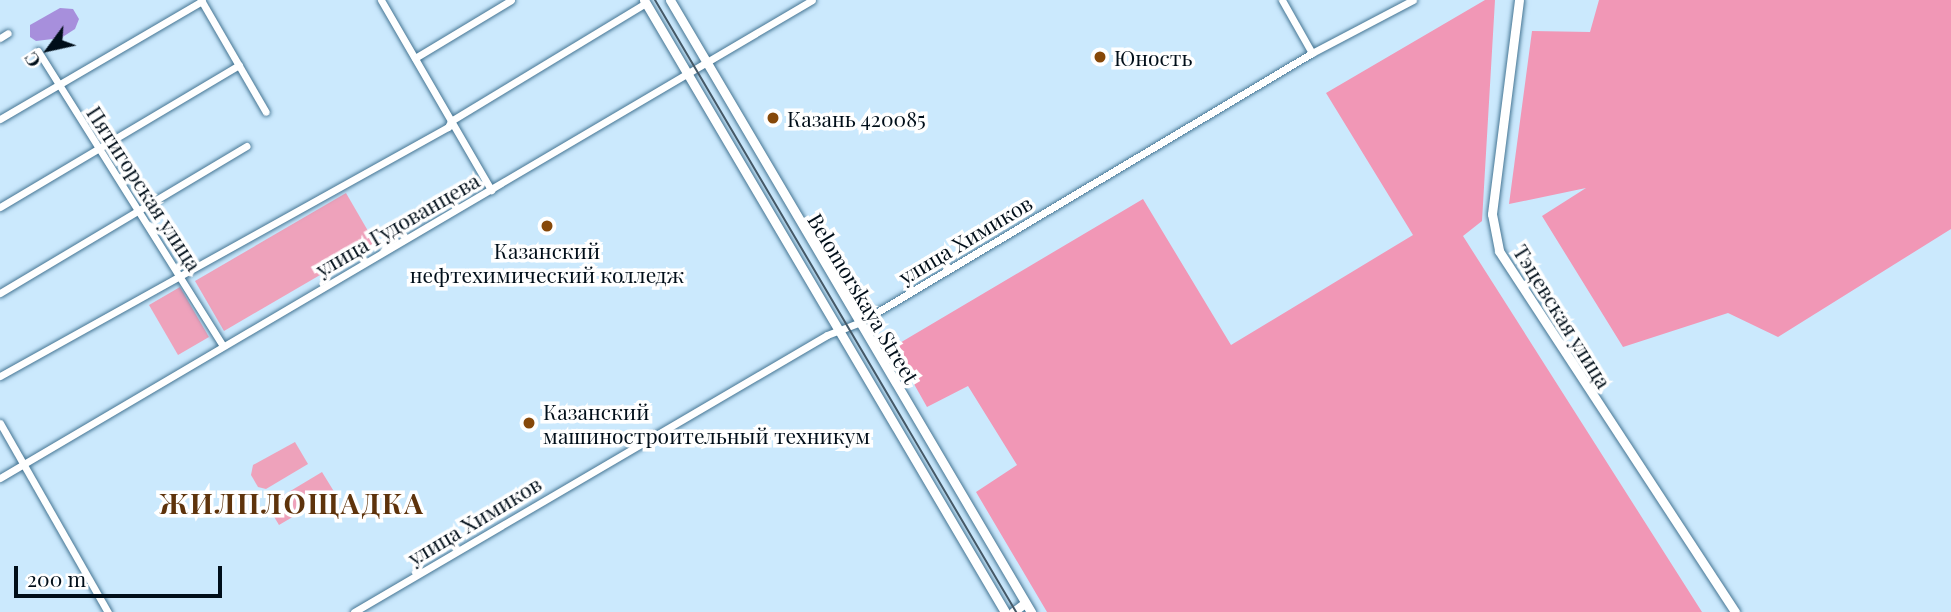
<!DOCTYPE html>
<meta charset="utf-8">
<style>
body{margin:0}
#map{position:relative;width:1951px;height:612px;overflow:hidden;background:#cbe9fd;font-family:"Playfair Display",serif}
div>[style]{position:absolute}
.green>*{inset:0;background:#eea2bb}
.forest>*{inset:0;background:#f197b6}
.water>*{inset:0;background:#a78fdc}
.roads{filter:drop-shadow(0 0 2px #457593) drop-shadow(0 0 2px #457593)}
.minor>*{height:7px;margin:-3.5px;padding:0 3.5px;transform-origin:3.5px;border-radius:3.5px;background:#fff}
.major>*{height:9px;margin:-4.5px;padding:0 4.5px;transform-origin:4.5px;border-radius:4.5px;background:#fff}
.tram>*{height:2px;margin:-1px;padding:0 1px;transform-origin:1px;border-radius:1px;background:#455866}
.dots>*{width:19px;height:19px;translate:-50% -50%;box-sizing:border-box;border:4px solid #fff;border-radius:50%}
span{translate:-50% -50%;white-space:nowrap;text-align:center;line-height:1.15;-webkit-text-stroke:7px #fff;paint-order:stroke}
.poi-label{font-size:21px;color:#000e19}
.left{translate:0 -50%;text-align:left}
.street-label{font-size:21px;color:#000e19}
.district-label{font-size:28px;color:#5e330b;font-weight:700;letter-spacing:2px}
.north{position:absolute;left:14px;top:14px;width:70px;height:70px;-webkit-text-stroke:5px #fff;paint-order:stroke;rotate:237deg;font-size:19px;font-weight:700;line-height:28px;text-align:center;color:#000e19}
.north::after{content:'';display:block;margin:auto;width:24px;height:32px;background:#000e19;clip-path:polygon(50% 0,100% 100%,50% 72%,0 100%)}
.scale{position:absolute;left:14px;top:566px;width:208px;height:32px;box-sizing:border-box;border:4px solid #000e19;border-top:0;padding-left:9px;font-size:21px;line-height:24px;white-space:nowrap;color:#000e19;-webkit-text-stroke:5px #fff;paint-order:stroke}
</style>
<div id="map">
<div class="green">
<i style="clip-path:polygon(346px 193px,375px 243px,224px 331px,195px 281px)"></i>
<i style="clip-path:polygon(180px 287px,209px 337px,178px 355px,149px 305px)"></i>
<i style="clip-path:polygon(295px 442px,308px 464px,266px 489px,258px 487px,251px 475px,253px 465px)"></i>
<i style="clip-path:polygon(322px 472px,338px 498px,322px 509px,318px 502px,279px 525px,267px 505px)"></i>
</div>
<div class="forest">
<i style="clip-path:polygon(1485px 0,1495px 0,1482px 221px,1463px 236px,1702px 612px,1047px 612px,976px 492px,1017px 465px,968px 386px,927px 407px,893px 347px,1143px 199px,1231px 345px,1413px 235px,1326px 93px)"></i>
<i style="clip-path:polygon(1599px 0,1951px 0,1951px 229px,1778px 337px,1728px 313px,1623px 347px,1542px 216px,1586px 188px,1509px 204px,1532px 31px,1590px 32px)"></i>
</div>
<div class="water">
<i style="clip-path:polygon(60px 8px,73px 9px,79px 19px,75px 29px,61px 38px,36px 41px,30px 37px,30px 25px)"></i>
</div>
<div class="roads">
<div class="minor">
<i style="left:201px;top:0;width:129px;rotate:59.9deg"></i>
<i style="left:381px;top:0;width:220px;rotate:59.9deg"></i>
<i style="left:1282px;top:0;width:61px;rotate:60.5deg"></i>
<i style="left:0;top:38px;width:9px;rotate:-32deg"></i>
<i style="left:38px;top:51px;width:346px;rotate:57.9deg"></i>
<i style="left:415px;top:58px;width:112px;rotate:-31.1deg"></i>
<i style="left:0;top:119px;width:234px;rotate:-30.3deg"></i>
<i style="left:0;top:207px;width:278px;rotate:-30.7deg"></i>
<i style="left:0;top:293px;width:287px;rotate:-30.8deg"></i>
<i style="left:0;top:376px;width:513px;rotate:-29.07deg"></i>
<i style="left:448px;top:127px;width:7px;rotate:-63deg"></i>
<i style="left:451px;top:121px;width:228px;rotate:-31.2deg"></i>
<i style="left:0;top:423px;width:218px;rotate:60.3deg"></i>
<i style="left:0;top:478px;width:942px;rotate:-30.48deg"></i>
<i style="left:354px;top:612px;width:548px;rotate:-30.35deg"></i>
<i style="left:827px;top:335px;width:34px;rotate:-21deg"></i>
<i style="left:859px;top:323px;width:527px;rotate:-30.8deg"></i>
<i style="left:1312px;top:53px;width:114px;rotate:-27.7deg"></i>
</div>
<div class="major">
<i style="left:644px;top:0;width:711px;rotate:59.46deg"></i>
<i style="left:670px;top:0;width:711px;rotate:59.46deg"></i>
<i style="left:1519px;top:0;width:216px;rotate:97.2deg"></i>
<i style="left:1492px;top:214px;width:38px;rotate:79deg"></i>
<i style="left:1499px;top:251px;width:431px;rotate:56.8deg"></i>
<i style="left:1013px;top:612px;width:15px;rotate:-37deg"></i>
</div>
</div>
<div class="tram">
<i style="left:655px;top:0;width:711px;rotate:59.46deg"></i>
</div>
<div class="dots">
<i style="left:1100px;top:57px;background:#864809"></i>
<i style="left:773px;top:118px;background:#864809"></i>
<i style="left:547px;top:226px;background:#864809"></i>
<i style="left:529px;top:423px;background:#864809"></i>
</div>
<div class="poi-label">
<span class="left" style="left:1114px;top:57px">Юность</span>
<span class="left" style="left:787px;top:118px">Казань 420085</span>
<span style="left:547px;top:262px">Казанский<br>нефтехимический колледж</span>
<span class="left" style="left:543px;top:423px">Казанский<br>машиностроительный техникум</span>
</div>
<div class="street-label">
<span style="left:145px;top:188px;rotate:57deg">Пятигорская улица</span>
<span style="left:397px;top:224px;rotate:-30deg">улица Гудованцева</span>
<span style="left:965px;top:239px;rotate:-31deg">улица Химиков</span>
<span style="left:864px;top:298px;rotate:59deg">Belomorskaya Street</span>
<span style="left:1563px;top:316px;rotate:58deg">Тэцевская улица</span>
<span style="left:474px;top:520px;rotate:-31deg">улица Химиков</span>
</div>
<div class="district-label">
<span style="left:292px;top:503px">ЖИЛПЛОЩАДКА</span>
</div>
<div class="north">С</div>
<div class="scale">200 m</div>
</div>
